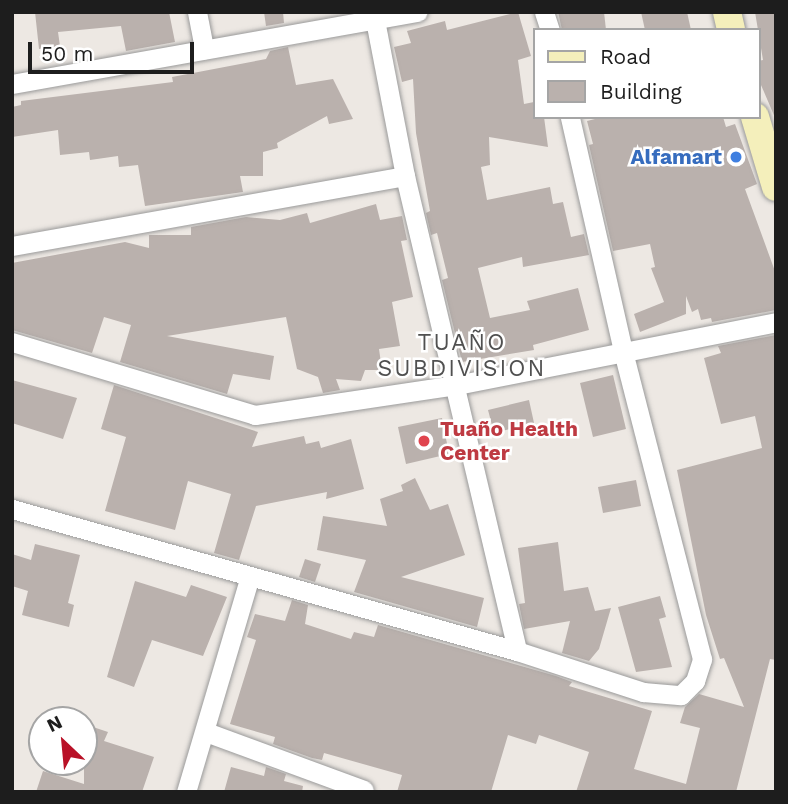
<!DOCTYPE html>
<meta charset="utf-8">
<style>
body{margin:0}
#map{position:relative;width:788px;height:804px;overflow:hidden;background:#ede8e3;font-family:"Work Sans",sans-serif}
div>[style]{position:absolute}
.building>*{inset:0;background:#bab1ad}
.roads{filter:drop-shadow(0 0 2px #9a9a9a) drop-shadow(0 0 2px #9a9a9a)}
.minor>*{height:19px;margin:-9.5px;padding:0 9.5px;transform-origin:9.5px;border-radius:9.5px;background:#fff}
.secondary>*{height:28px;margin:-14px;padding:0 14px;transform-origin:14px;border-radius:14px;background:#f4efbb}
.dots>*{width:19px;height:19px;translate:-50% -50%;box-sizing:border-box;border:4px solid #fff;border-radius:50%}
span{translate:-50% -50%;white-space:nowrap;text-align:center;line-height:1.15;-webkit-text-stroke:5px #fff;paint-order:stroke}
.shop-label{font-size:21px;color:#366cbe;font-weight:700}
.right{translate:-100% -50%;text-align:right}
.health-label{font-size:21px;color:#be3a42;font-weight:700}
.left{translate:0 -50%;text-align:left}
.neighbourhood-label{font-size:23px;color:#505050;letter-spacing:2px}
.frame{position:absolute;inset:0;border:14px solid #1d1d1d;pointer-events:none}
.legend{position:absolute;left:533px;top:28px;width:228px;height:91px;box-sizing:border-box;background:#fff;border:2px solid #a5a5a5;margin:0;padding:9px 12px;list-style:none;font-size:21px;color:#1d1d1d}
.legend li{display:flex;align-items:center;gap:14px;height:35px}
.legend b{width:35px;border:2px solid #a5a5a5}
.north{position:absolute;left:28px;top:706px;width:70px;height:70px;box-sizing:border-box;background:#fff;border:2px solid #a5a5a5;border-radius:50%;rotate:334deg;font-size:19px;font-weight:700;line-height:28px;text-align:center;color:#1d1d1d}
.north::after{content:'';display:block;margin:auto;width:24px;height:32px;background:#b91127;clip-path:polygon(50% 0,100% 100%,50% 72%,0 100%)}
.scale{position:absolute;left:28px;top:42px;width:166px;height:32px;box-sizing:border-box;border:4px solid #1d1d1d;border-top:0;padding-left:9px;font-size:21px;line-height:24px;white-space:nowrap;color:#1d1d1d;-webkit-text-stroke:5px #fff;paint-order:stroke}
</style>
<div id="map">
<div class="building">
<i style="clip-path:polygon(35px 12px,169px 12px,175px 42px,126px 51px,121px 26px,58px 32px,60px 46px,39px 49px)"></i>
<i style="clip-path:polygon(264px 12px,283px 12px,284px 23px,266px 26px)"></i>
<i style="clip-path:polygon(518px 12px,531px 56px,518px 60px,524px 104px,534px 102px,534px 117px,544px 117px,548px 147px,489px 137px,490px 165px,481px 167px,487px 200px,550px 187px,553px 204px,563px 202px,571px 237px,584px 234px,589px 255px,523px 267px,522px 257px,478px 268px,490px 318px,530px 310px,527px 301px,578px 288px,589px 330px,533px 345px,534px 350px,462px 362px,442px 280px,448px 278px,437px 233px,431px 235px,426px 213px,430px 211px,416px 133px,413px 79px,402px 82px,394px 47px,411px 43px,407px 31px,445px 21px,447px 30px)"></i>
<i style="clip-path:polygon(558px 12px,604px 12px,606px 30px,562px 30px)"></i>
<i style="clip-path:polygon(641px 12px,687px 12px,691px 30px,645px 30px)"></i>
<i style="clip-path:polygon(755px 12px,776px 12px,776px 120px,758px 78px,758px 61px,763px 60px)"></i>
<i style="clip-path:polygon(288px 47px,296px 85px,333px 79px,353px 119px,329px 124px,327px 116px,277px 143px,278px 148px,263px 152px,263px 176px,240px 176px,243px 192px,145px 206px,138px 165px,119px 167px,118px 156px,90px 160px,89px 152px,60px 155px,58px 130px,12px 137px,12px 107px,21px 105px,21px 101px,173px 82px,172px 77px,266px 59px,270px 51px)"></i>
<i style="clip-path:polygon(603px 117px,723px 117px,726px 127px,735px 124px,757px 184px,745px 189px,776px 274px,776px 310px,712px 322px,711px 318px,701px 320px,698px 309px,692px 312px,686px 296px,686px 314px,640px 332px,634px 314px,664px 302px,651px 268px,655px 267px,650px 244px,613px 251px,589px 145px,593px 144px,587px 121px)"></i>
<i style="clip-path:polygon(376px 204px,380px 220px,402px 216px,407px 240px,401px 241px,413px 297px,392px 302px,400px 346px,379px 349px,382px 370px,365px 370px,361px 381px,336px 379px,340px 390px,323px 393px,318px 377px,297px 369px,286px 317px,167px 336px,274px 356px,270px 380px,233px 374px,227px 394px,120px 362px,131px 325px,104px 317px,92px 353px,12px 330px,12px 263px,125px 242px,149px 248px,149px 235px,191px 235px,191px 227px,246px 217px,280px 220px,307px 213px,310px 223px)"></i>
<i style="clip-path:polygon(776px 335px,776px 660px,770px 659px,736px 792px,576px 792px,589px 752px,539px 735px,536px 744px,508px 735px,491px 792px,397px 792px,402px 775px,324px 753px,322px 760px,312px 758px,273px 744px,275px 737px,230px 724px,256px 640px,247px 637px,255px 614px,285px 621px,292px 600px,308px 605px,305px 624px,351px 639px,354px 632px,374px 637px,378px 625px,556px 676px,572px 682px,569px 686px,652px 711px,634px 769px,686px 784px,700px 728px,680px 723px,685px 707px,699px 694px,744px 707px,724px 658px,720px 659px,706px 615px,677px 470px,762px 448px,755px 416px,721px 424px,704px 358px,721px 353px,718px 346px)"></i>
<i style="clip-path:polygon(613px 375px,626px 429px,593px 437px,580px 383px)"></i>
<i style="clip-path:polygon(12px 380px,77px 398px,63px 439px,12px 423px)"></i>
<i style="clip-path:polygon(114px 385px,258px 432px,252px 447px,304px 436px,306px 444px,319px 441px,321px 448px,351px 439px,364px 489px,326px 499px,327px 492px,256px 506px,239px 560px,214px 553px,231px 494px,188px 481px,175px 530px,105px 511px,126px 437px,101px 429px)"></i>
<i style="clip-path:polygon(529px 400px,534px 423px,494px 433px,488px 410px)"></i>
<i style="clip-path:polygon(442px 418px,449px 454px,406px 464px,398px 427px)"></i>
<i style="clip-path:polygon(415px 478px,430px 510px,448px 504px,465px 555px,401px 577px,484px 598px,477px 627px,354px 592px,366px 560px,317px 550px,323px 516px,387px 526px,380px 499px,403px 491px,401px 485px)"></i>
<i style="clip-path:polygon(636px 480px,641px 506px,603px 513px,598px 487px)"></i>
<i style="clip-path:polygon(558px 542px,564px 591px,588px 587px,595px 611px,611px 608px,599px 649px,589px 661px,562px 653px,570px 621px,524px 629px,519px 604px,525px 603px,518px 548px)"></i>
<i style="clip-path:polygon(35px 544px,80px 555px,68px 603px,74px 605px,69px 627px,22px 615px,28px 591px,12px 586px,12px 554px,31px 560px)"></i>
<i style="clip-path:polygon(305px 559px,321px 564px,315px 582px,299px 577px)"></i>
<i style="clip-path:polygon(135px 581px,186px 597px,191px 585px,227px 597px,203px 656px,152px 640px,134px 687px,107px 677px)"></i>
<i style="clip-path:polygon(660px 596px,666px 617px,659px 619px,672px 667px,636px 672px,618px 607px)"></i>
<i style="clip-path:polygon(84px 724px,108px 732px,104px 741px,154px 757px,142px 792px,36px 792px,43px 771px,84px 784px)"></i>
<i style="clip-path:polygon(231px 767px,264px 776px,266px 767px,286px 774px,284px 781px,303px 786px,302px 792px,224px 792px)"></i>
</div>
<div class="roads">
<div class="minor">
<i style="left:197px;top:12px;width:38px;rotate:79deg"></i>
<i style="left:544px;top:12px;width:19px;rotate:72deg"></i>
<i style="left:375px;top:20px;width:159px;rotate:79.1deg"></i>
<i style="left:405px;top:176px;width:488px;rotate:76.7deg"></i>
<i style="left:12px;top:84px;width:412px;rotate:-10.1deg"></i>
<i style="left:12px;top:246px;width:399px;rotate:-10.1deg"></i>
<i style="left:12px;top:342px;width:254px;rotate:16.7deg"></i>
<i style="left:255px;top:415px;width:203px;rotate:-8.5deg"></i>
<i style="left:456px;top:385px;width:326px;rotate:-11.1deg"></i>
<i style="left:12px;top:509px;width:525px;rotate:15.71deg"></i>
<i style="left:517px;top:651px;width:133px;rotate:18deg"></i>
<i style="left:643px;top:692px;width:38px;rotate:5deg"></i>
<i style="left:681px;top:695px;width:20px;rotate:-45deg"></i>
<i style="left:695px;top:681px;width:23px;rotate:-72deg"></i>
<i style="left:702px;top:659px;width:318px;rotate:-104.4deg"></i>
<i style="left:623px;top:351px;width:240px;rotate:-102.8deg"></i>
<i style="left:206px;top:732px;width:168px;rotate:20.2deg"></i>
<i style="left:186px;top:792px;width:222px;rotate:-73.5deg"></i>
</div>
<div class="secondary">
<i style="left:727px;top:12px;width:18px;rotate:77deg"></i>
<i style="left:755px;top:117px;width:73px;rotate:73.3deg"></i>
</div>
</div>
<div class="dots">
<i style="left:736px;top:157px;background:#3f7fe0"></i>
<i style="left:424px;top:441px;background:#e0444e"></i>
</div>
<div class="shop-label">
<span class="right" style="left:722px;top:157px">Alfamart</span>
</div>
<div class="health-label">
<span class="left" style="left:440px;top:441px">Tuaño Health<br>Center</span>
</div>
<div class="neighbourhood-label">
<span style="left:462px;top:356px">TUAÑO<br>SUBDIVISION</span>
</div>
<div class="frame"></div>
<ul class="legend">
<li><b style="height:9px;background:#f4efbb"></b>Road</li>
<li><b style="height:19px;background:#bab1ad"></b>Building</li>
</ul>
<div class="north">N</div>
<div class="scale">50 m</div>
</div>
